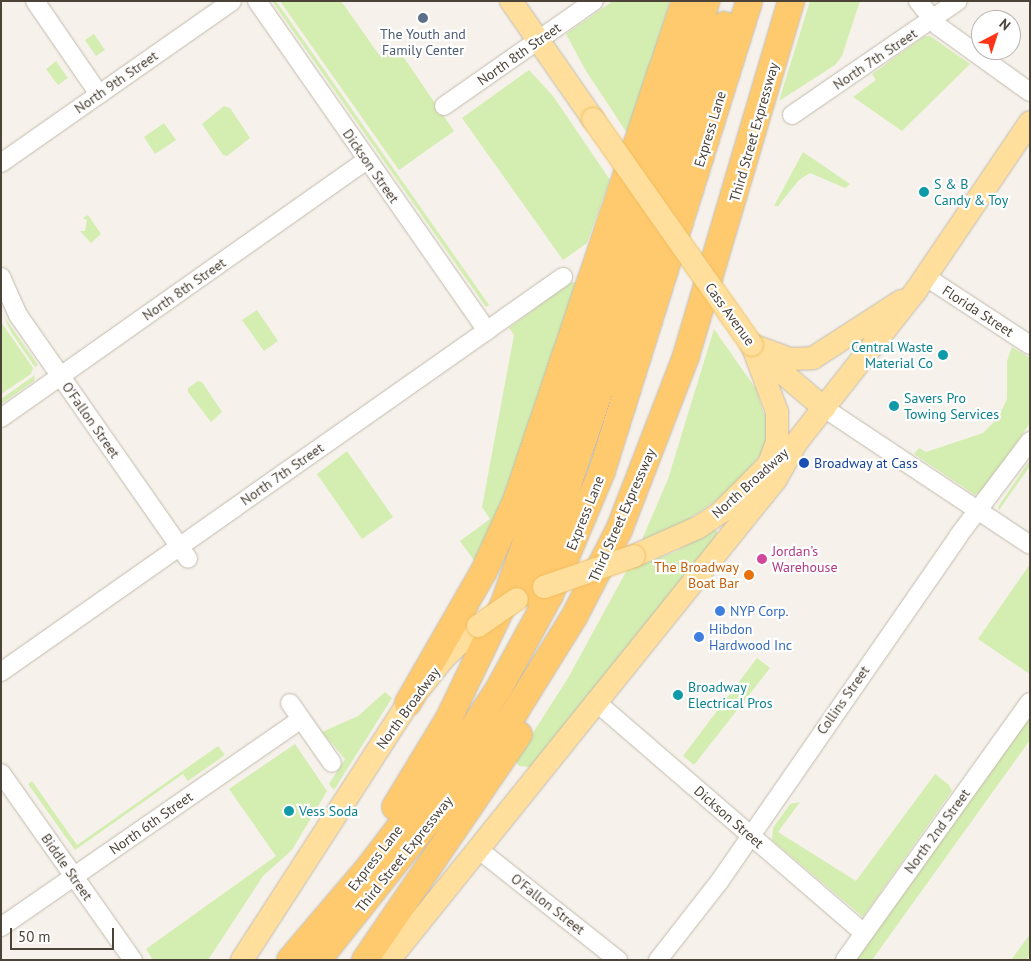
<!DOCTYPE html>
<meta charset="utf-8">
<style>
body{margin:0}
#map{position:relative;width:1031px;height:961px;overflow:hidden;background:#f6f2eb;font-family:"PT Sans",sans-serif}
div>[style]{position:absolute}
.green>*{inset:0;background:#d4edb1}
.roads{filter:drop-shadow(0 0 1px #c3baac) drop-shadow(0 0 1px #c3baac)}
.minor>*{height:18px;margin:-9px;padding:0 9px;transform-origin:9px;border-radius:9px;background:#fff}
.major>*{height:22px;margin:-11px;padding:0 11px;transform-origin:11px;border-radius:11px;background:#ffdf9b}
.highway>*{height:26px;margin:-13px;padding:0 13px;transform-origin:13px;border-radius:13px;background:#ffc96d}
.bridges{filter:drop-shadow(0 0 1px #edbf62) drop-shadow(0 0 1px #edbf62)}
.major-bridge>*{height:22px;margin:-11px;padding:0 11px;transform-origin:11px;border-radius:11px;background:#ffdf9b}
.dots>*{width:14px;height:14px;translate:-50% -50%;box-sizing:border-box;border:2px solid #fff;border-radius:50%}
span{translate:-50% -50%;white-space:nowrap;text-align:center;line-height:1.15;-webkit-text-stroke:4.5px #fff;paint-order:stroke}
.service-label{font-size:14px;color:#4e5e75}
.street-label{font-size:14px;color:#4c4338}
.culture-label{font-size:14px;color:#0d838f}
.left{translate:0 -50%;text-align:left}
.right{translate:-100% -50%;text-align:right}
.transit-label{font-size:14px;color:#164399}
.hotel-label{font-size:14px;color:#b23c85}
.food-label{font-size:14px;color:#c56008}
.shop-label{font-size:14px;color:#366cbe}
.frame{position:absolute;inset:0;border:2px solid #4c4338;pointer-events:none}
.north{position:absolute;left:971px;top:10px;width:50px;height:50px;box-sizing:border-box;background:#fff;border:1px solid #b7b4af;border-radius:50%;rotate:40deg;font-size:14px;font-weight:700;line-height:20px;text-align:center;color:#4c4338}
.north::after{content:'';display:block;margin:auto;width:18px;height:22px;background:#ff3419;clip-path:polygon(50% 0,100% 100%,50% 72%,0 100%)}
.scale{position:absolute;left:10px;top:928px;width:104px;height:22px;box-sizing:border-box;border:2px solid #4c4338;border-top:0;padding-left:6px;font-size:15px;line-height:18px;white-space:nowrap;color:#4c4338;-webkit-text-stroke:4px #fff;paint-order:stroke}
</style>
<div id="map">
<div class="green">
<i style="clip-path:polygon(272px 1px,276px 1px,489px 305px,486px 307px)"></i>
<i style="clip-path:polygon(280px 1px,341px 1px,380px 56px,396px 46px,454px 131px,399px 170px)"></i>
<i style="clip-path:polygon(613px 1px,670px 1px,629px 136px,586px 71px,566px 34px)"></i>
<i style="clip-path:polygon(810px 1px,860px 1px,842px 56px,835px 65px,779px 101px)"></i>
<i style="clip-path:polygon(94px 34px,105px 50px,96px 56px,85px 40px)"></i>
<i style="clip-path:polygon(925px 36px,930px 36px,970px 64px,902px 131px,853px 97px,876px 80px,872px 74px)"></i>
<i style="clip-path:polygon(56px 61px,68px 78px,58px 85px,46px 69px)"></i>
<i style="clip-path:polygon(529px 70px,553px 96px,610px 180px,587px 243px,563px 260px,462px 118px)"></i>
<i style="clip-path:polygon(224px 106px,230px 108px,250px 138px,227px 156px,223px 155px,202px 124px)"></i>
<i style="clip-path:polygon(164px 123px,176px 140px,155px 154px,144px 137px)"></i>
<i style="clip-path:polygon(803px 152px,850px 184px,845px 188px,810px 173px,799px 180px,778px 206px,774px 206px)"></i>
<i style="clip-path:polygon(88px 215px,101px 234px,91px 243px,80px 231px,85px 231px,87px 220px,83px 218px)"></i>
<i style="clip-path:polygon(571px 282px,583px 284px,535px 421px,476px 563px,460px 541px,490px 519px,482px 507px,514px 335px,509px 328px)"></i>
<i style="clip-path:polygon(1px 310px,5px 318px,38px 365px,35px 367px,11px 332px)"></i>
<i style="clip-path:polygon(257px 310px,278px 341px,264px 351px,242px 320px)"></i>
<i style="clip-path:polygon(1px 322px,33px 368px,31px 374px,1px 394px)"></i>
<i style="clip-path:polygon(714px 329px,756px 389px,764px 414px,770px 414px,769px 436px,762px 453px,729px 491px,678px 527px,641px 542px,668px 479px)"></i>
<i style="clip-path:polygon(1012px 347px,1030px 358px,1030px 423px,987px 487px,975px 495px,914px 454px,919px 448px,926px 452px,983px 433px,998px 418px,1007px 399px,1007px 361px)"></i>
<i style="clip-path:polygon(35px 375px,34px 381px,1px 404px,1px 399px)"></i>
<i style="clip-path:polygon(198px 381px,202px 382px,222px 412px,211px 422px,188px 392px,188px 388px)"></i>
<i style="clip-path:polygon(347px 451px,393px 517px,362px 539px,317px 474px)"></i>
<i style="clip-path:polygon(1030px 460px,1030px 466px,999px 510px,998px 507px)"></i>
<i style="clip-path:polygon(714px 528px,718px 533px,670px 596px,530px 767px,519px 766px,515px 761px,568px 678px,627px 570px,675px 552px)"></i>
<i style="clip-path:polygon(1030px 564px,1030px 671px,1028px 673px,978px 639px)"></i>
<i style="clip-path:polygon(757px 658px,770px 668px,694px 765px,683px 756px)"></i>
<i style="clip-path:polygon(385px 692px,392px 698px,334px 790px,329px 784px,345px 759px,322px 732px,358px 716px)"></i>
<i style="clip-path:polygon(1030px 717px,1030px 740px,872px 960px,855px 960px)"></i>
<i style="clip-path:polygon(295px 744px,327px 791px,292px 850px,263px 876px,208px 960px,153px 960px,146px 949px,276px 856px,229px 789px)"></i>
<i style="clip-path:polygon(218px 746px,225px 755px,188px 781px,183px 774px,75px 850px,28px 784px,32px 781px,77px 845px)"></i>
<i style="clip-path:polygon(935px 774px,949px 785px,952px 791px,863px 917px,772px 840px,773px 828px,790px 804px,800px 802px,778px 832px,856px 881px)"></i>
<i style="clip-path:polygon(1030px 934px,1030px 955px,1026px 960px,1011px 960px)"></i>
</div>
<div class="roads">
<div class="minor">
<i style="left:35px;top:1px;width:113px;rotate:55.5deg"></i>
<i style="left:257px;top:1px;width:402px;rotate:55.1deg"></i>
<i style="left:918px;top:1px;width:32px;rotate:51deg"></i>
<i style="left:938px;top:26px;width:113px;rotate:35.7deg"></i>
<i style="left:444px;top:106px;width:183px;rotate:-35deg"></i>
<i style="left:792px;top:115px;width:201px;rotate:-34.5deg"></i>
<i style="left:1px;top:163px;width:282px;rotate:-35deg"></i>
<i style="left:1px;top:277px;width:42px;rotate:65.9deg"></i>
<i style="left:18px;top:315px;width:297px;rotate:55.1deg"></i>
<i style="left:926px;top:277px;width:124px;rotate:33.2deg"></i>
<i style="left:824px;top:408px;width:247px;rotate:33.6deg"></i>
<i style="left:1px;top:418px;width:448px;rotate:-35.2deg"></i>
<i style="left:1px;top:672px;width:687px;rotate:-35.1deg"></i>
<i style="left:595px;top:701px;width:355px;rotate:40.8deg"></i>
<i style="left:290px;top:703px;width:73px;rotate:55deg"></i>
<i style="left:1px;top:773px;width:229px;rotate:54.8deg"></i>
<i style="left:478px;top:849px;width:179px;rotate:38.4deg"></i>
<i style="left:1px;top:927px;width:365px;rotate:-34.7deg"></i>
<i style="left:658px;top:960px;width:99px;rotate:-52deg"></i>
<i style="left:719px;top:882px;width:422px;rotate:-55.3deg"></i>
<i style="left:959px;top:535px;width:118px;rotate:-52.9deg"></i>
<i style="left:845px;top:960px;width:317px;rotate:-54.4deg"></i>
</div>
<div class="major">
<i style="left:511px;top:1px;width:144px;rotate:55.2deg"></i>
<i style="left:752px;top:345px;width:40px;rotate:20.2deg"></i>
<i style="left:790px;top:359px;width:23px;rotate:-2deg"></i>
<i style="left:813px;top:358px;width:105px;rotate:-32.9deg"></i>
<i style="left:752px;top:345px;width:72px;rotate:69.5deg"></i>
<i style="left:777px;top:412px;width:30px;rotate:90deg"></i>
<i style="left:777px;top:442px;width:23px;rotate:110deg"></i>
<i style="left:760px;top:354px;width:84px;rotate:40.2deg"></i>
<i style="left:634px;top:556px;width:71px;rotate:-24deg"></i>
<i style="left:699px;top:527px;width:27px;rotate:-34deg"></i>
<i style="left:721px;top:512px;width:68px;rotate:-45deg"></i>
<i style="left:769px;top:464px;width:34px;rotate:-38deg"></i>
<i style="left:796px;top:443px;width:192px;rotate:-51.8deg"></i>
<i style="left:915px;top:292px;width:205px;rotate:-55.9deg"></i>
<i style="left:242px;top:960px;width:306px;rotate:-57.1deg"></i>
<i style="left:408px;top:703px;width:58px;rotate:-51.3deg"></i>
<i style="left:444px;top:658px;width:47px;rotate:-43.3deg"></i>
<i style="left:389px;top:960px;width:617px;rotate:-51.18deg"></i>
<i style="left:776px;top:479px;width:41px;rotate:-60.9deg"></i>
</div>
<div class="highway">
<i style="left:531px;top:593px;width:600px;rotate:-71.23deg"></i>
<i style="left:408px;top:703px;width:152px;rotate:-60.1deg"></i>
<i style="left:484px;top:571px;width:77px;rotate:-65.4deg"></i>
<i style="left:516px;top:501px;width:528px;rotate:-71.32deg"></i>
<i style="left:395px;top:807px;width:102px;rotate:-58.7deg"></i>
<i style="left:448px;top:720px;width:130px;rotate:-64.4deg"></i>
<i style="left:504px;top:603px;width:156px;rotate:-70.2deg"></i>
<i style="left:557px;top:456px;width:479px;rotate:-71.8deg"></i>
<i style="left:290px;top:960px;width:123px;rotate:-49.6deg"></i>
<i style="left:370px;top:866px;width:147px;rotate:-52.7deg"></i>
<i style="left:459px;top:749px;width:71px;rotate:-56.5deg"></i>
<i style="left:498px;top:690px;width:108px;rotate:-61.3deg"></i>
<i style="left:550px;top:595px;width:134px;rotate:-67.2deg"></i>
<i style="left:602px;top:471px;width:492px;rotate:-72.6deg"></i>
<i style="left:318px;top:960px;width:317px;rotate:-51.5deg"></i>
<i style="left:515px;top:712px;width:112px;rotate:-58.2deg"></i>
<i style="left:574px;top:617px;width:98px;rotate:-62.7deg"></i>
<i style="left:619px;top:530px;width:186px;rotate:-68.9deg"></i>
<i style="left:686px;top:356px;width:370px;rotate:-73.5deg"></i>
<i style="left:365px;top:960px;width:273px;rotate:-55.7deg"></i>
</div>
</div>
<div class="bridges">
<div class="major-bridge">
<i style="left:593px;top:119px;width:276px;rotate:54.9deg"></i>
<i style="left:544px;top:587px;width:95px;rotate:-19deg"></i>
<i style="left:478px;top:626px;width:47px;rotate:-34.7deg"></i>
</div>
</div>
<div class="dots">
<i style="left:423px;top:18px;background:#5c6f8a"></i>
<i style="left:924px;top:192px;background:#0f9aa8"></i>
<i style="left:943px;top:355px;background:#0f9aa8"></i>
<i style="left:894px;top:406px;background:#0f9aa8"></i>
<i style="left:804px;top:463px;background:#1a4fb4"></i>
<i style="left:762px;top:559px;background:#d1479c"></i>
<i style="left:749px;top:575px;background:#e8710a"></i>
<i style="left:720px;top:611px;background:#3f7fe0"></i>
<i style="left:699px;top:637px;background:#3f7fe0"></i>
<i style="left:678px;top:695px;background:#0f9aa8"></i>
<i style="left:289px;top:811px;background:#0f9aa8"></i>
</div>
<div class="service-label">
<span style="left:423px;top:42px">The Youth and<br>Family Center</span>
</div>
<div class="street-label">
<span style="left:519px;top:54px;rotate:-35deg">North 8th Street</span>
<span style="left:875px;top:59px;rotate:-34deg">North 7th Street</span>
<span style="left:116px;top:82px;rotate:-35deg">North 9th Street</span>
<span style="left:710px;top:129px;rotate:-73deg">Express Lane</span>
<span style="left:754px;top:132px;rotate:-74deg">Third Street Expressway</span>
<span style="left:371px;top:166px;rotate:55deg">Dickson Street</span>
<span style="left:184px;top:289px;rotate:-35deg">North 8th Street</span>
<span style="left:978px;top:311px;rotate:33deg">Florida Street</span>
<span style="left:730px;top:314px;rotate:54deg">Cass Avenue</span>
<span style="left:91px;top:420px;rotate:55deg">O'Fallon Street</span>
<span style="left:282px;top:474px;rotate:-35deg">North 7th Street</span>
<span style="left:750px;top:483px;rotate:-42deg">North Broadway</span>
<span style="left:585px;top:513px;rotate:-68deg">Express Lane</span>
<span style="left:622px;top:515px;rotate:-66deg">Third Street Expressway</span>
<span style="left:843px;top:700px;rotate:-55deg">Collins Street</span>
<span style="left:408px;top:708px;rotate:-54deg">North Broadway</span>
<span style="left:729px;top:817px;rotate:41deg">Dickson Street</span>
<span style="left:151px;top:823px;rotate:-35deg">North 6th Street</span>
<span style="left:937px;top:831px;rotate:-54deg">North 2nd Street</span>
<span style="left:404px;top:854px;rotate:-51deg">Third Street Expressway</span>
<span style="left:375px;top:858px;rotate:-52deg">Express Lane</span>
<span style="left:67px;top:867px;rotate:55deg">Biddle Street</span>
<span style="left:548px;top:904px;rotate:38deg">O'Fallon Street</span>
</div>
<div class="culture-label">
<span class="left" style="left:934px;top:192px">S &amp; B<br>Candy &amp; Toy</span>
<span class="right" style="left:933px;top:355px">Central Waste<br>Material Co</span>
<span class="left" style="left:904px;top:406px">Savers Pro<br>Towing Services</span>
<span class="left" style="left:688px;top:695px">Broadway<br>Electrical Pros</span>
<span class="left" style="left:299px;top:811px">Vess Soda</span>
</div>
<div class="transit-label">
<span class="left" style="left:814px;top:463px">Broadway at Cass</span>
</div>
<div class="hotel-label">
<span class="left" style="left:772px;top:559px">Jordan’s<br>Warehouse</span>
</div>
<div class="food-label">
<span class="right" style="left:739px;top:575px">The Broadway<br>Boat Bar</span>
</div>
<div class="shop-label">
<span class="left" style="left:730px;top:611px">NYP Corp.</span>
<span class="left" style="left:709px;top:637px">Hibdon<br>Hardwood Inc</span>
</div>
<div class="frame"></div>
<div class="north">N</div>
<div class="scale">50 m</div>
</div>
